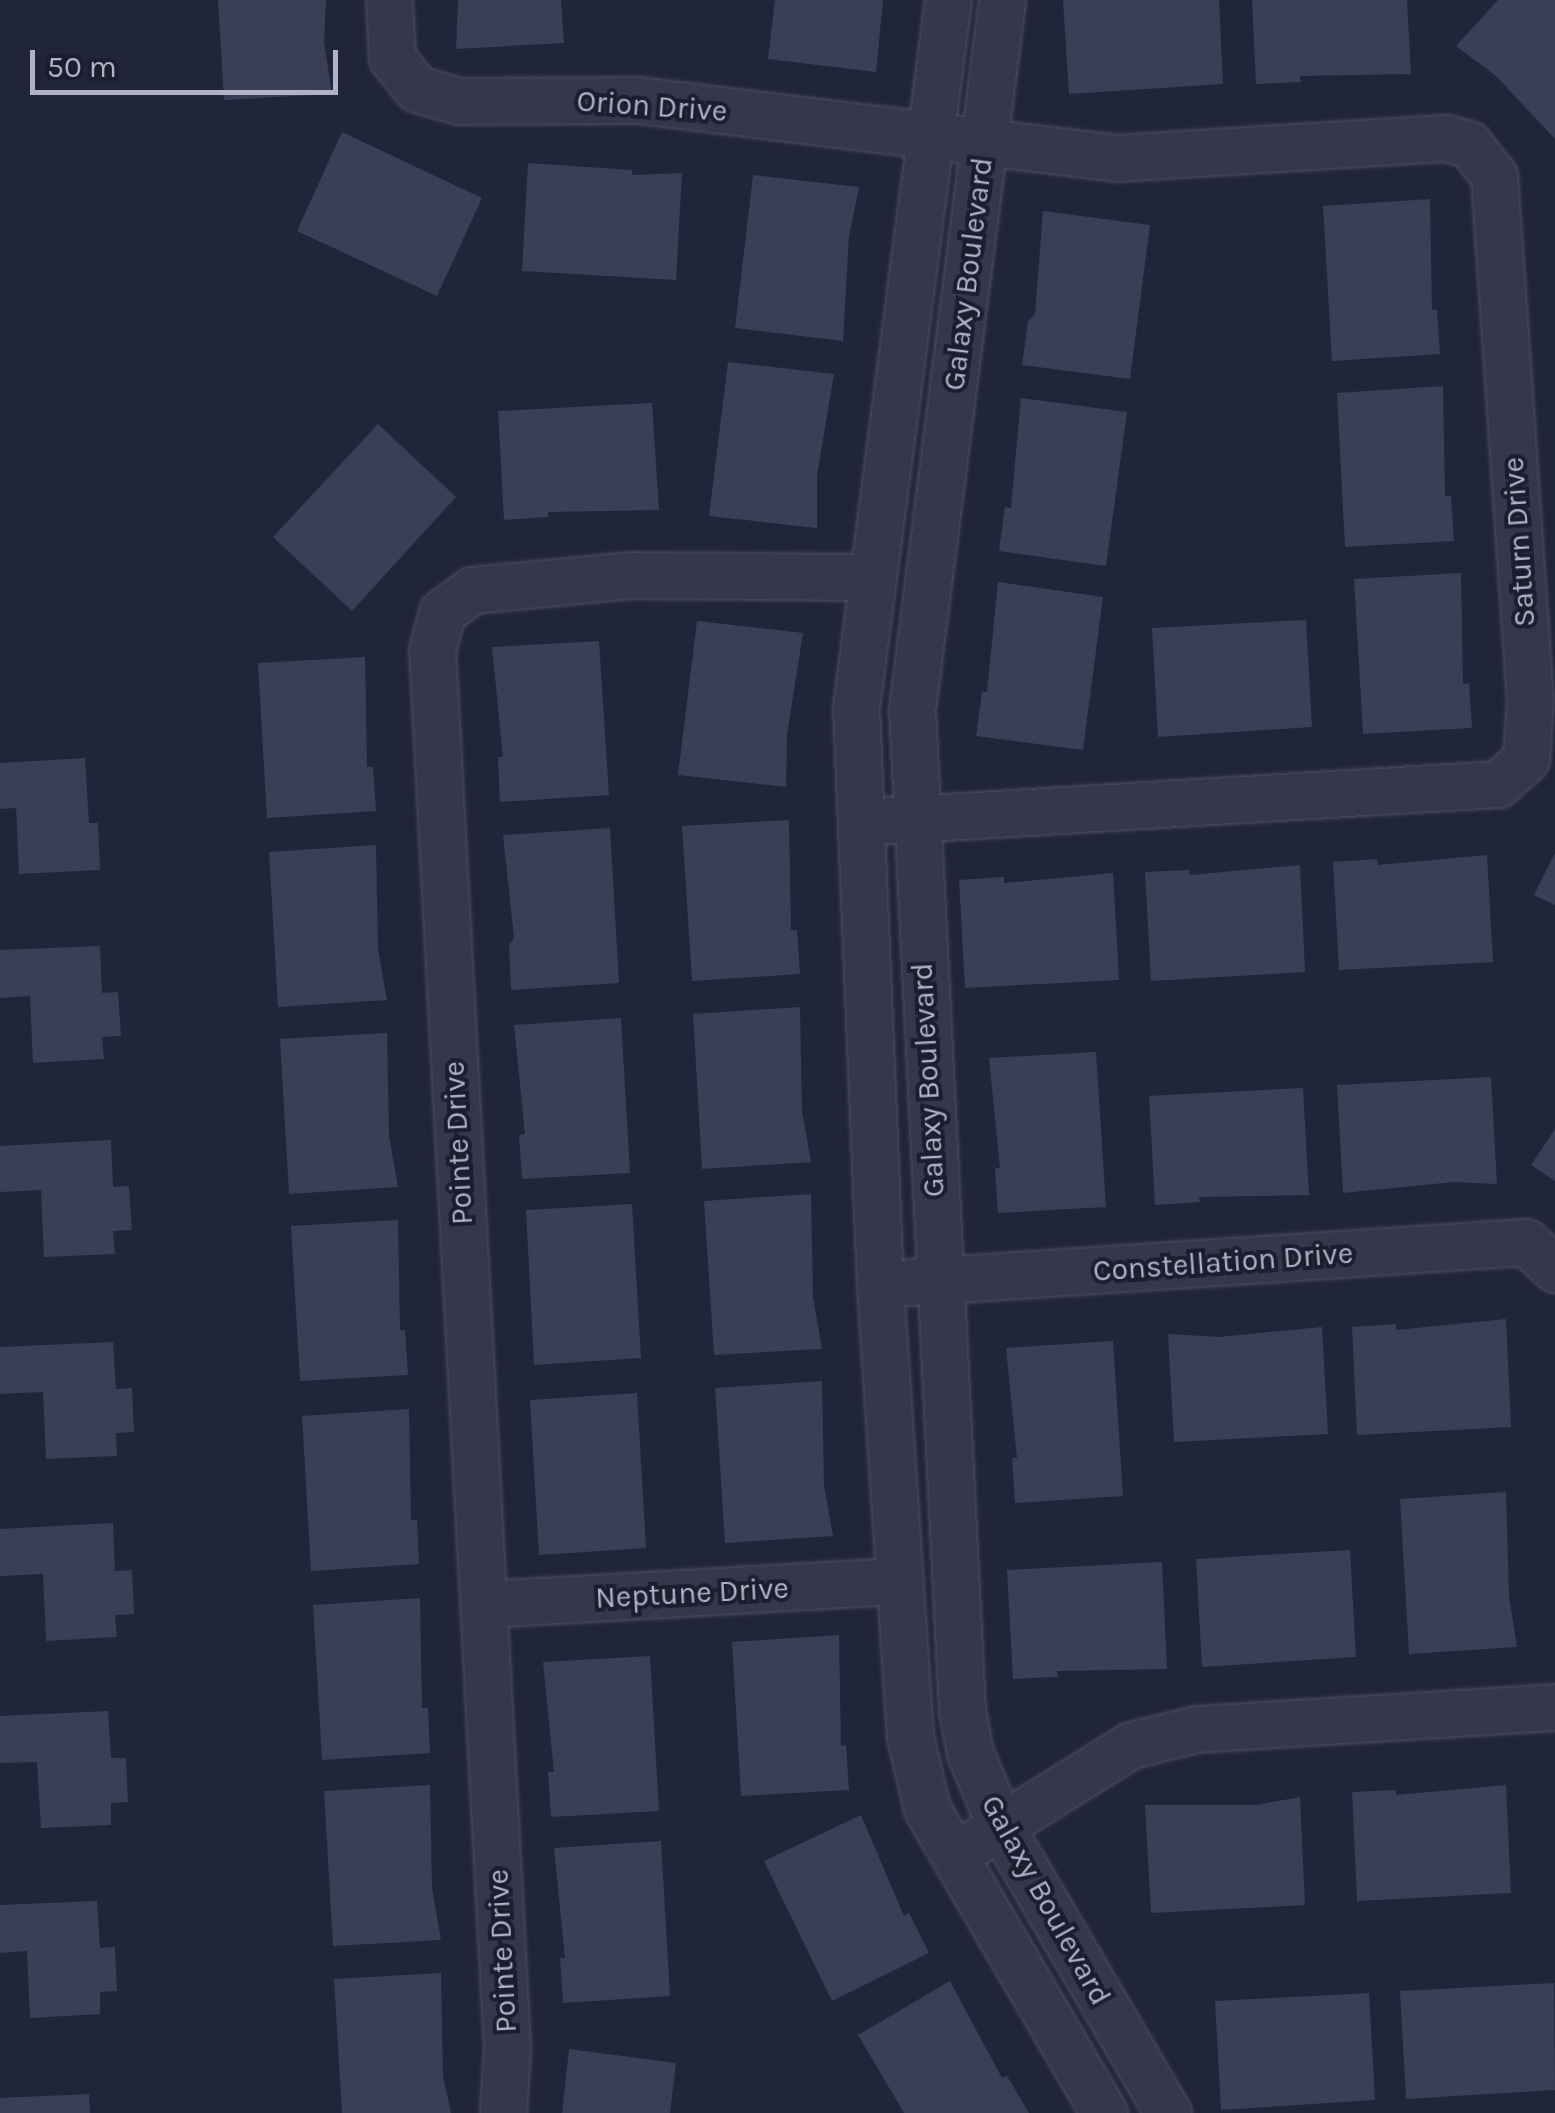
<!DOCTYPE html>
<style>
body{margin:0}
#map{position:relative;width:1555px;height:2113px;overflow:hidden;background:#212539;font-family:Karla,sans-serif}
div>[style]{position:absolute}
.building>*{inset:0;background:#3a3f57}
.roads{filter:drop-shadow(0 0 2px #4d5061) drop-shadow(0 0 2px #4d5061)}
.minor>*{height:45px;margin:-22.5px;padding:0 22.5px;transform-origin:22.5px;border-radius:22.5px;background:#35384a}
span{translate:-50% -50%;white-space:nowrap;text-align:center;line-height:1.15;-webkit-text-stroke:8px #1a1e2e;paint-order:stroke}
.street-label{font-size:30px;color:#b0b3c6}
.scale{position:absolute;left:30px;top:50px;width:308px;height:45px;box-sizing:border-box;border:5px solid #b0b3c6;border-top:0;padding-left:12px;font-size:30px;line-height:35px;white-space:nowrap;color:#b0b3c6;-webkit-text-stroke:8px #1a1e2e;paint-order:stroke}
</style>
<div id="map">
<div class="building">
<i style="clip-path:polygon(218px 0,326px 0,324px 42px,332px 94px,224px 100px)"></i>
<i style="clip-path:polygon(458px 0,561px 0,564px 43px,456px 49px)"></i>
<i style="clip-path:polygon(775px 0,883px 0,876px 72px,768px 59px)"></i>
<i style="clip-path:polygon(1063px 0,1219px 0,1223px 84px,1069px 94px)"></i>
<i style="clip-path:polygon(1252px 0,1407px 0,1411px 74px,1300px 76px,1301px 82px,1256px 84px)"></i>
<i style="clip-path:polygon(1498px 0,1555px 0,1555px 139px,1496px 76px,1456px 46px)"></i>
<i style="clip-path:polygon(342px 132px,482px 198px,437px 296px,297px 231px)"></i>
<i style="clip-path:polygon(528px 163px,632px 170px,632px 175px,682px 173px,676px 280px,522px 271px)"></i>
<i style="clip-path:polygon(753px 175px,859px 187px,849px 236px,843px 341px,735px 328px)"></i>
<i style="clip-path:polygon(1430px 199px,1432px 310px,1437px 310px,1440px 354px,1332px 361px,1323px 206px)"></i>
<i style="clip-path:polygon(1043px 211px,1150px 225px,1130px 379px,1022px 365px,1028px 321px,1035px 314px)"></i>
<i style="clip-path:polygon(728px 362px,834px 374px,817px 476px,817px 528px,709px 516px)"></i>
<i style="clip-path:polygon(1443px 386px,1445px 496px,1451px 496px,1454px 541px,1345px 547px,1337px 393px)"></i>
<i style="clip-path:polygon(1021px 398px,1127px 412px,1106px 566px,999px 551px,1005px 507px,1011px 508px)"></i>
<i style="clip-path:polygon(652px 403px,659px 510px,548px 512px,548px 517px,504px 520px,498px 411px)"></i>
<i style="clip-path:polygon(378px 424px,456px 497px,352px 611px,273px 537px)"></i>
<i style="clip-path:polygon(1461px 573px,1463px 684px,1469px 683px,1472px 728px,1363px 734px,1354px 579px)"></i>
<i style="clip-path:polygon(998px 582px,1103px 597px,1083px 750px,976px 736px,982px 692px,987px 692px)"></i>
<i style="clip-path:polygon(1306px 620px,1312px 727px,1158px 737px,1152px 628px)"></i>
<i style="clip-path:polygon(697px 621px,803px 633px,787px 735px,786px 787px,678px 775px)"></i>
<i style="clip-path:polygon(599px 641px,609px 795px,500px 802px,498px 757px,503px 757px,492px 647px)"></i>
<i style="clip-path:polygon(365px 657px,367px 767px,373px 767px,376px 811px,267px 818px,258px 663px)"></i>
<i style="clip-path:polygon(85px 758px,89px 823px,98px 823px,100px 870px,19px 874px,16px 808px,0 809px,0 763px)"></i>
<i style="clip-path:polygon(789px 820px,791px 930px,797px 930px,800px 974px,692px 981px,682px 826px)"></i>
<i style="clip-path:polygon(610px 828px,619px 983px,511px 990px,509px 945px,514px 938px,503px 835px)"></i>
<i style="clip-path:polygon(376px 845px,378px 949px,387px 1000px,278px 1007px,269px 852px)"></i>
<i style="clip-path:polygon(1555px 853px,1555px 905px,1534px 895px)"></i>
<i style="clip-path:polygon(1487px 855px,1493px 962px,1339px 970px,1333px 862px,1377px 859px,1378px 865px)"></i>
<i style="clip-path:polygon(1300px 865px,1305px 972px,1151px 981px,1145px 872px,1189px 870px,1190px 875px)"></i>
<i style="clip-path:polygon(1113px 873px,1119px 980px,965px 988px,959px 880px,1004px 877px,1004px 883px)"></i>
<i style="clip-path:polygon(100px 946px,102px 993px,118px 992px,121px 1036px,102px 1037px,104px 1059px,33px 1063px,30px 996px,0 998px,0 950px)"></i>
<i style="clip-path:polygon(800px 1007px,802px 1111px,811px 1162px,702px 1169px,693px 1014px)"></i>
<i style="clip-path:polygon(621px 1018px,630px 1173px,522px 1179px,519px 1135px,525px 1134px,514px 1025px)"></i>
<i style="clip-path:polygon(387px 1033px,389px 1136px,398px 1187px,289px 1194px,280px 1039px)"></i>
<i style="clip-path:polygon(1096px 1052px,1106px 1207px,998px 1213px,995px 1168px,1000px 1168px,989px 1058px)"></i>
<i style="clip-path:polygon(1491px 1077px,1497px 1184px,1454px 1182px,1343px 1193px,1337px 1085px)"></i>
<i style="clip-path:polygon(1303px 1088px,1309px 1195px,1199px 1197px,1200px 1202px,1155px 1205px,1149px 1096px)"></i>
<i style="clip-path:polygon(1555px 1129px,1555px 1181px,1531px 1165px)"></i>
<i style="clip-path:polygon(111px 1140px,113px 1187px,129px 1186px,132px 1230px,113px 1231px,115px 1254px,44px 1257px,41px 1190px,0 1192px,0 1146px)"></i>
<i style="clip-path:polygon(811px 1194px,813px 1297px,822px 1349px,714px 1355px,704px 1201px)"></i>
<i style="clip-path:polygon(632px 1204px,641px 1358px,534px 1365px,526px 1210px)"></i>
<i style="clip-path:polygon(398px 1220px,400px 1330px,405px 1330px,408px 1375px,300px 1381px,291px 1226px)"></i>
<i style="clip-path:polygon(1506px 1319px,1511px 1427px,1357px 1435px,1352px 1327px,1396px 1324px,1396px 1330px)"></i>
<i style="clip-path:polygon(1322px 1327px,1328px 1434px,1174px 1442px,1168px 1334px,1219px 1337px)"></i>
<i style="clip-path:polygon(1113px 1341px,1123px 1496px,1015px 1503px,1012px 1458px,1017px 1458px,1006px 1348px)"></i>
<i style="clip-path:polygon(113px 1342px,116px 1389px,132px 1388px,134px 1432px,116px 1433px,117px 1456px,46px 1459px,43px 1392px,0 1394px,0 1347px)"></i>
<i style="clip-path:polygon(822px 1381px,824px 1485px,833px 1536px,725px 1543px,715px 1388px)"></i>
<i style="clip-path:polygon(637px 1393px,646px 1548px,539px 1555px,530px 1400px)"></i>
<i style="clip-path:polygon(409px 1409px,411px 1520px,417px 1520px,419px 1564px,311px 1571px,302px 1416px)"></i>
<i style="clip-path:polygon(1506px 1492px,1509px 1596px,1517px 1647px,1409px 1654px,1400px 1499px)"></i>
<i style="clip-path:polygon(113px 1523px,115px 1571px,132px 1570px,134px 1614px,115px 1615px,117px 1637px,46px 1641px,43px 1574px,0 1576px,0 1529px)"></i>
<i style="clip-path:polygon(1350px 1550px,1356px 1657px,1202px 1667px,1196px 1559px)"></i>
<i style="clip-path:polygon(1162px 1562px,1167px 1669px,1057px 1671px,1058px 1677px,1013px 1679px,1007px 1570px)"></i>
<i style="clip-path:polygon(420px 1598px,422px 1708px,428px 1708px,430px 1753px,322px 1760px,313px 1605px)"></i>
<i style="clip-path:polygon(839px 1635px,841px 1746px,846px 1745px,849px 1790px,741px 1796px,732px 1642px)"></i>
<i style="clip-path:polygon(650px 1656px,659px 1811px,551px 1817px,548px 1772px,554px 1772px,543px 1662px)"></i>
<i style="clip-path:polygon(108px 1711px,111px 1758px,126px 1758px,128px 1802px,111px 1803px,111px 1825px,41px 1828px,37px 1762px,0 1763px,0 1716px)"></i>
<i style="clip-path:polygon(430px 1785px,432px 1888px,441px 1940px,333px 1946px,324px 1791px)"></i>
<i style="clip-path:polygon(1506px 1785px,1511px 1893px,1357px 1901px,1352px 1792px,1396px 1790px,1396px 1795px)"></i>
<i style="clip-path:polygon(1300px 1797px,1305px 1905px,1151px 1913px,1145px 1805px,1256px 1805px)"></i>
<i style="clip-path:polygon(861px 1815px,904px 1916px,909px 1913px,929px 1953px,832px 2001px,764px 1861px)"></i>
<i style="clip-path:polygon(661px 1841px,670px 1996px,563px 2003px,560px 1958px,565px 1958px,554px 1848px)"></i>
<i style="clip-path:polygon(97px 1901px,100px 1948px,115px 1947px,117px 1991px,100px 1992px,100px 2014px,30px 2018px,27px 1951px,0 1953px,0 1905px)"></i>
<i style="clip-path:polygon(441px 1973px,443px 2076px,451px 2113px,342px 2113px,334px 1979px)"></i>
<i style="clip-path:polygon(950px 1981px,1002px 2078px,1007px 2076px,1029px 2113px,904px 2113px,858px 2035px)"></i>
<i style="clip-path:polygon(1554px 1983px,1555px 2090px,1406px 2099px,1400px 1991px)"></i>
<i style="clip-path:polygon(1369px 1993px,1375px 2100px,1221px 2110px,1215px 2001px)"></i>
<i style="clip-path:polygon(569px 2049px,676px 2063px,670px 2113px,562px 2113px)"></i>
<i style="clip-path:polygon(89px 2094px,90px 2113px,0 2113px,0 2098px)"></i>
</div>
<div class="roads">
<div class="minor">
<i style="left:389px;top:0;width:58px;rotate:87deg"></i>
<i style="left:392px;top:58px;width:40px;rotate:51deg"></i>
<i style="left:417px;top:89px;width:44px;rotate:15.9deg"></i>
<i style="left:459px;top:101px;width:179px;rotate:-0.3deg"></i>
<i style="left:638px;top:100px;width:482px;rotate:6.9deg"></i>
<i style="left:1116px;top:158px;width:331px;rotate:-3.5deg"></i>
<i style="left:1446px;top:138px;width:24px;rotate:15deg"></i>
<i style="left:1469px;top:144px;width:41px;rotate:52deg"></i>
<i style="left:1494px;top:176px;width:526px;rotate:86.08deg"></i>
<i style="left:1530px;top:701px;width:58px;rotate:93.9deg"></i>
<i style="left:1526px;top:759px;width:38px;rotate:138deg"></i>
<i style="left:1498px;top:784px;width:638px;rotate:176.59deg"></i>
<i style="left:948px;top:0;width:713px;rotate:97.41deg"></i>
<i style="left:856px;top:707px;width:578px;rotate:87.62deg"></i>
<i style="left:880px;top:1285px;width:452px;rotate:86.2deg"></i>
<i style="left:910px;top:1736px;width:75px;rotate:76.9deg"></i>
<i style="left:927px;top:1809px;width:352px;rotate:59.8deg"></i>
<i style="left:1002px;top:0;width:715px;rotate:97.23deg"></i>
<i style="left:912px;top:709px;width:1002px;rotate:87.14deg"></i>
<i style="left:962px;top:1710px;width:44px;rotate:79.5deg"></i>
<i style="left:970px;top:1753px;width:80px;rotate:67.3deg"></i>
<i style="left:1001px;top:1827px;width:331px;rotate:59.7deg"></i>
<i style="left:909px;top:1282px;width:618px;rotate:-3.71deg"></i>
<i style="left:1526px;top:1242px;width:40px;rotate:43deg"></i>
<i style="left:485px;top:1604px;width:416px;rotate:-3.2deg"></i>
<i style="left:975px;top:1842px;width:184px;rotate:-31.9deg"></i>
<i style="left:1131px;top:1745px;width:67px;rotate:-13.8deg"></i>
<i style="left:1196px;top:1729px;width:360px;rotate:-3.5deg"></i>
<i style="left:503px;top:2113px;width:66px;rotate:-86.5deg"></i>
<i style="left:507px;top:2047px;width:1399px;rotate:-93.07deg"></i>
<i style="left:432px;top:650px;width:39px;rotate:-75deg"></i>
<i style="left:442px;top:612px;width:37px;rotate:-36deg"></i>
<i style="left:472px;top:590px;width:159px;rotate:-5.4deg"></i>
<i style="left:630px;top:575px;width:243px;rotate:0.5deg"></i>
</div>
</div>
<div class="street-label">
<span style="left:652px;top:106px;rotate:4deg">Orion Drive</span>
<span style="left:968px;top:274px;rotate:-83deg">Galaxy Boulevard</span>
<span style="left:1519px;top:542px;rotate:-94deg">Saturn Drive</span>
<span style="left:928px;top:1080px;rotate:-93deg">Galaxy Boulevard</span>
<span style="left:458px;top:1143px;rotate:-93deg">Pointe Drive</span>
<span style="left:1223px;top:1262px;rotate:-4deg">Constellation Drive</span>
<span style="left:692px;top:1593px;rotate:-3deg">Neptune Drive</span>
<span style="left:1046px;top:1900px;rotate:61deg">Galaxy Boulevard</span>
<span style="left:502px;top:1951px;rotate:-93deg">Pointe Drive</span>
</div>
<div class="scale">50 m</div>
</div>
